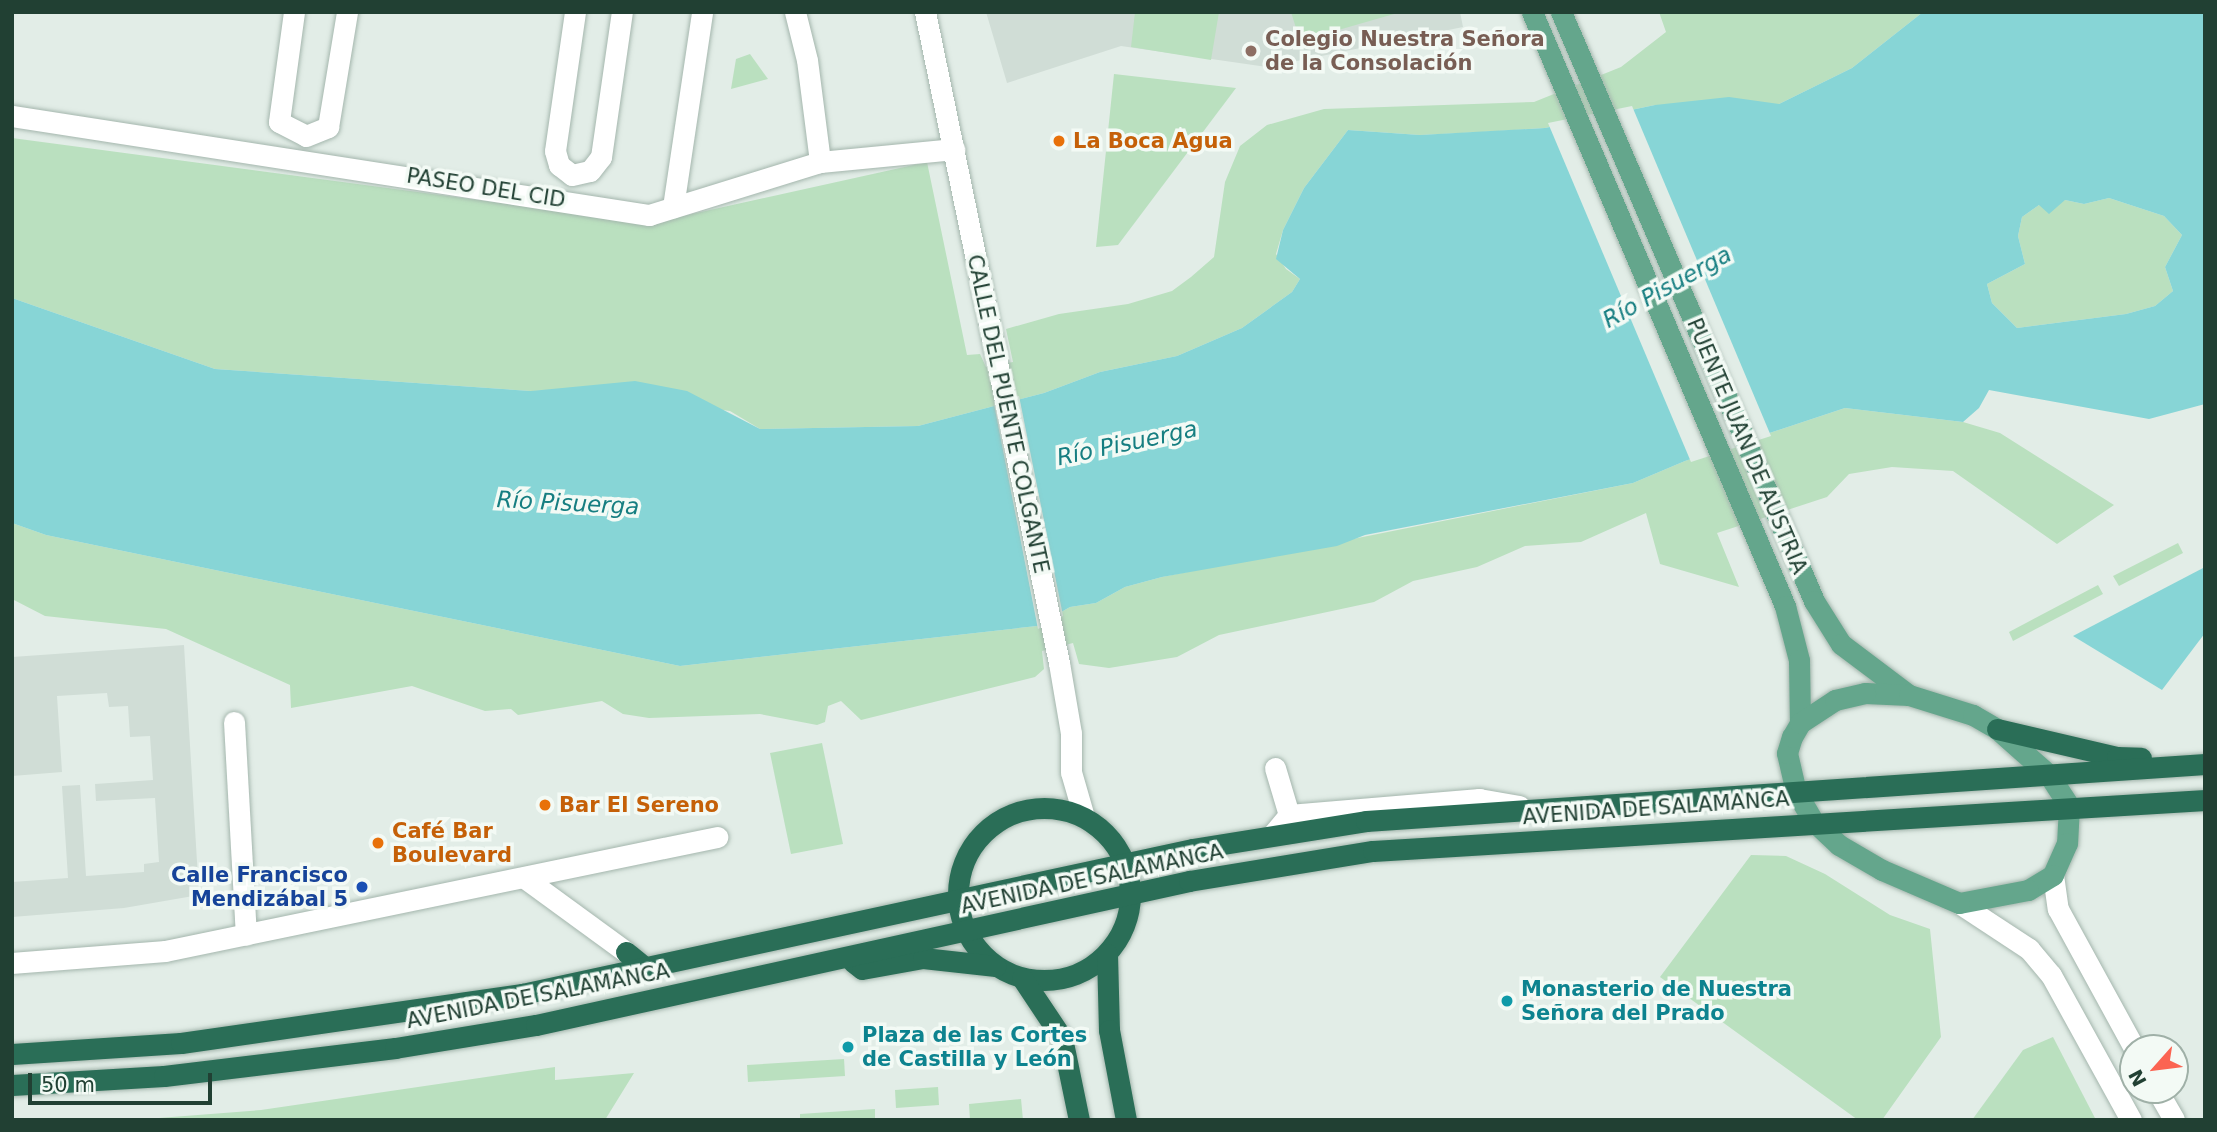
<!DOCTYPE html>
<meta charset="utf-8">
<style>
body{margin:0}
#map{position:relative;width:2217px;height:1132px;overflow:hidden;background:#e2ede7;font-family:"DejaVu Sans",sans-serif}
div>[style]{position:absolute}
.built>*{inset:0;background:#d0ddd6}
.green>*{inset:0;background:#bae0bf}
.water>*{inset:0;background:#87d5d6}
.pier>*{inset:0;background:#e2ede7}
.roads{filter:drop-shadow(0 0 2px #a4b6ad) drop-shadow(0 0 2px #a4b6ad)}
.minor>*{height:21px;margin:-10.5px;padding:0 10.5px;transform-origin:10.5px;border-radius:10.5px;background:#fff}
.major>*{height:21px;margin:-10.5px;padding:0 10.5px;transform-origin:10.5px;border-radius:10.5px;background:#64a68c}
.highway>*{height:21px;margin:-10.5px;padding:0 10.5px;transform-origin:10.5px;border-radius:10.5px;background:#2a6e57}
.highway>.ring{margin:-10.5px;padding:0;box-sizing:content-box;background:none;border:21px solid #2a6e57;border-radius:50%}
.dots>*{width:19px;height:19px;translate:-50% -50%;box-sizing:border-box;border:4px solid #f3faf5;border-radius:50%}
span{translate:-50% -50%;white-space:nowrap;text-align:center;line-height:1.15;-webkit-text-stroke:7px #f3faf5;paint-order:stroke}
.education-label{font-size:21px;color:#785e54;font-weight:700}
.left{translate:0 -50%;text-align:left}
.food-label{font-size:21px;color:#c56008;font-weight:700}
.street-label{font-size:21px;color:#214033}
.transit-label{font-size:21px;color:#164399;font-weight:700}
.right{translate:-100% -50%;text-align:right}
.culture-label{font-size:21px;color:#0d838f;font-weight:700}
.water-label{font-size:23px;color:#167e81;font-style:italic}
.frame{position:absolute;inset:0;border:14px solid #214033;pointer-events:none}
.north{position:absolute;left:2119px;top:1034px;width:70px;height:70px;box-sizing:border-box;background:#f3faf5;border:2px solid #9fb0a7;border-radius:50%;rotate:242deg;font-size:19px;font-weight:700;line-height:28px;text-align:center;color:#214033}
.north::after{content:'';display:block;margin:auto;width:24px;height:32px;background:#fb6452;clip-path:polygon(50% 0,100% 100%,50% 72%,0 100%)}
.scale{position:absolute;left:28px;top:1073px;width:184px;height:32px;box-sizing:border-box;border:4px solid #214033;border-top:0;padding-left:9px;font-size:21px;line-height:24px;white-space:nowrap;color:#214033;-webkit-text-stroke:5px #f3faf5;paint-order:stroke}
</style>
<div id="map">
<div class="built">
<i style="clip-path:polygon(986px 12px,1460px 12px,1463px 27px,1267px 67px,1121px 46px,1007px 83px)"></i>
<i style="clip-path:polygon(184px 645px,199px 895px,124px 908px,12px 917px,12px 882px,68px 878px,62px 786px,80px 785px,86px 876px,144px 872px,144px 864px,159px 862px,155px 798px,96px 801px,95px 784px,153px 780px,150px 736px,130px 737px,128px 706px,109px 707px,107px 693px,57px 696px,62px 772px,12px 776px,12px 657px)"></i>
</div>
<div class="green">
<i style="clip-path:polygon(1135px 12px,1219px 12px,1211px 60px,1131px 47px)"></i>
<i style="clip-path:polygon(1291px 12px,1401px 12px,1300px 41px)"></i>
<i style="clip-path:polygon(1659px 12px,1923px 12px,1852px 68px,1779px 104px,1655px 105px,1545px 128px,1482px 132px,1420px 135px,1348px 130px,1304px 188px,1283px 230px,1276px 254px,1286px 269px,1300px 279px,1292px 292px,1242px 328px,1177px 356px,1100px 372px,1044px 393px,918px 426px,760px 429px,730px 411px,580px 390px,531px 391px,215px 369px,12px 298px,12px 138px,651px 223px,927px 162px,967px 355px,980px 354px,986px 367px,1013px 362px,1006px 329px,1059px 314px,1128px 304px,1172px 291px,1191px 277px,1214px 257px,1225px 182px,1240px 146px,1267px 125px,1324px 109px,1534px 102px,1621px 67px,1666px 32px)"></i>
<i style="clip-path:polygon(750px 54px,768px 79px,731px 89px,736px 59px)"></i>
<i style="clip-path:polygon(1114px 74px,1236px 88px,1118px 245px,1096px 247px)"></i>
<i style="clip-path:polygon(2109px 198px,2164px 216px,2182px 235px,2165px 267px,2173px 291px,2155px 306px,2126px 314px,2017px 328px,1992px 303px,1987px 284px,2025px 264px,2018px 236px,2022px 217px,2039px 205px,2065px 200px,2084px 204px)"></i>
<i style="clip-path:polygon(1845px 408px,1963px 422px,2000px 433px,2114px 505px,2057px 544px,1953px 471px,1892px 467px,1849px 474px,1827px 497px,1717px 533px,1739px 587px,1660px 564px,1646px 513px,1581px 542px,1525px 546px,1477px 567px,1413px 581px,1374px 602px,1219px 635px,1177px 657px,1109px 668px,1079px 664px,1073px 643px,1042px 651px,1044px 669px,1035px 677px,861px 720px,841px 701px,828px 706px,825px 722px,817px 725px,760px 714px,649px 718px,623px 714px,602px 701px,518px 715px,511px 709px,485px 711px,412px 686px,291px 708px,290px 685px,166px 629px,45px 616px,12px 599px,12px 523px,46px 535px,680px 666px,1037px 626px,1070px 607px,1096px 603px,1125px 587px,1162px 577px,1633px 483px,1685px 461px)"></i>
<i style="clip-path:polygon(2178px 543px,2183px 553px,2119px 586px,2113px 576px)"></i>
<i style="clip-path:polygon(2098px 585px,2103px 594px,2013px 641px,2009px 632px)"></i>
<i style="clip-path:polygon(822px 743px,843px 844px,791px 854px,770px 753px)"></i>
<i style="clip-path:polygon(1751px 855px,1786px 856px,1825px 874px,1890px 915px,1930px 929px,1941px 1037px,1882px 1120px,1858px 1120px,1660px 977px)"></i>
<i style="clip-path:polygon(2053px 1037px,2096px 1120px,1972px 1120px,2023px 1050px)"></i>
<i style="clip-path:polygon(844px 1059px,845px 1076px,748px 1082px,747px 1065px)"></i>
<i style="clip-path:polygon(555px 1067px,555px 1080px,634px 1073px,605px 1120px,133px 1120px,261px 1110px)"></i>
<i style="clip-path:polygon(938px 1087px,939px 1105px,896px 1108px,895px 1090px)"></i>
<i style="clip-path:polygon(1021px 1099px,1023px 1120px,970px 1120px,969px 1104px)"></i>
<i style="clip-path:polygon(875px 1109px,875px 1120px,800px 1120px,800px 1114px)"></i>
</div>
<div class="water">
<i style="clip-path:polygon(evenodd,1923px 12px,2205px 12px,2205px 404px,2149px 419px,1989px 390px,1979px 408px,1963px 422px,1845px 408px,1685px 461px,1633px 483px,1365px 535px,1337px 546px,1162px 577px,1125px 587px,1096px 603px,1070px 607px,1037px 626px,680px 666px,46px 535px,12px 523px,12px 298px,215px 369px,531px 391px,635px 381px,687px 391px,760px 429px,918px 426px,1044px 393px,1100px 372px,1177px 356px,1242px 328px,1292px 292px,1300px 279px,1276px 259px,1283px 230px,1304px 188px,1348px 130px,1420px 135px,1545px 128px,1655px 105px,1729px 97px,1779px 104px,1852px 68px,1923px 12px,2109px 198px,2164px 216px,2182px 235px,2165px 267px,2173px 291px,2155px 306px,2126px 314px,2017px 328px,1992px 303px,1987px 284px,2025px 264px,2018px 236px,2022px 217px,2039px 205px,2049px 214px,2065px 200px,2084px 204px,2109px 198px)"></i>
<i style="clip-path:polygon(2205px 567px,2205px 633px,2162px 690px,2073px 636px)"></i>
</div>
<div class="pier">
<i style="clip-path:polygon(1632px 106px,1771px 436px,1691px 462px,1548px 123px)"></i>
<i style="clip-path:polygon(1019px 396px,1063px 616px,1038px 629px,994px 404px)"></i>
</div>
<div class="roads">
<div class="minor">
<i style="left:294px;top:12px;width:111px;rotate:97.8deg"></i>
<i style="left:279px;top:122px;width:30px;rotate:27deg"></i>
<i style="left:306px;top:136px;width:24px;rotate:-22deg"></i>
<i style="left:328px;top:127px;width:117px;rotate:-80.6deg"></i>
<i style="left:575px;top:12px;width:140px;rotate:98.2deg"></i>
<i style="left:555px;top:151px;width:15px;rotate:74deg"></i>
<i style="left:559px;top:165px;width:16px;rotate:38deg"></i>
<i style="left:572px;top:175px;width:18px;rotate:-13deg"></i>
<i style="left:590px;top:171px;width:18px;rotate:-52deg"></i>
<i style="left:601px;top:157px;width:147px;rotate:-81.8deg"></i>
<i style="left:795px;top:12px;width:49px;rotate:76deg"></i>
<i style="left:807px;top:60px;width:103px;rotate:82.7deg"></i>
<i style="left:925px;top:12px;width:665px;rotate:78.37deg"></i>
<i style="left:1059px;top:663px;width:71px;rotate:80.3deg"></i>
<i style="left:1071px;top:733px;width:39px;rotate:90deg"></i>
<i style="left:1071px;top:772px;width:47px;rotate:73.9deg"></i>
<i style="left:12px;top:116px;width:645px;rotate:8.83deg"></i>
<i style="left:649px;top:215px;width:179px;rotate:-17.2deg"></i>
<i style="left:820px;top:162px;width:135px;rotate:-5.5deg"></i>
<i style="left:673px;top:207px;width:197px;rotate:-81.5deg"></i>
<i style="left:234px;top:722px;width:213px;rotate:86.8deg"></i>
<i style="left:1275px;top:768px;width:49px;rotate:73.4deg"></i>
<i style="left:1273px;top:834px;width:25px;rotate:-50deg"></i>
<i style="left:1289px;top:815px;width:191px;rotate:-4.8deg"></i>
<i style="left:1479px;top:799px;width:41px;rotate:9.9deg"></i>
<i style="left:2053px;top:875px;width:34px;rotate:82deg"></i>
<i style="left:2058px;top:909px;width:158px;rotate:61.3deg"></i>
<i style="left:526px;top:879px;width:124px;rotate:36.1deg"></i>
<i style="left:1959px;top:903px;width:84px;rotate:33.3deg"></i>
<i style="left:2029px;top:949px;width:34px;rotate:50deg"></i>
<i style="left:2051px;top:975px;width:166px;rotate:61.1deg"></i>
<i style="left:12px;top:963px;width:153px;rotate:-4.5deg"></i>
<i style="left:165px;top:951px;width:564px;rotate:-11.67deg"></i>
<i style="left:2157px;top:1090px;width:34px;rotate:60deg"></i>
</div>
<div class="major">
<i style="left:1532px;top:12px;width:646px;rotate:66.93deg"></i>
<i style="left:1785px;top:606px;width:56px;rotate:75.5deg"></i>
<i style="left:1799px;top:660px;width:63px;rotate:89.1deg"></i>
<i style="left:1561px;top:12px;width:641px;rotate:66.75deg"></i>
<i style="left:1814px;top:601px;width:51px;rotate:57.9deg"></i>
<i style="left:1841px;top:644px;width:85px;rotate:36.9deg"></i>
<i style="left:1865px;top:693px;width:44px;rotate:2.6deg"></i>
<i style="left:1909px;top:695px;width:67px;rotate:17.4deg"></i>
<i style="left:1973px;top:715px;width:28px;rotate:30deg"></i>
<i style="left:1997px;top:729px;width:69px;rotate:41.5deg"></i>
<i style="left:2049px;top:775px;width:37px;rotate:57deg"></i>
<i style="left:2069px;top:806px;width:37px;rotate:93deg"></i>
<i style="left:2067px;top:843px;width:35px;rotate:114deg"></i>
<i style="left:2053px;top:875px;width:29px;rotate:149deg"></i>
<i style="left:2028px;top:890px;width:70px;rotate:169.3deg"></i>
<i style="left:1959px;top:903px;width:84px;rotate:-156.8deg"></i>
<i style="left:1882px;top:870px;width:50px;rotate:-149.8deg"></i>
<i style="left:1839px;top:845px;width:35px;rotate:-137deg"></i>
<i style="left:1813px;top:821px;width:34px;rotate:-120deg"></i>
<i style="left:1796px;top:792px;width:40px;rotate:-103deg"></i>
<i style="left:1787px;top:753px;width:17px;rotate:-73deg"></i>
<i style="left:1792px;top:737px;width:16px;rotate:-60deg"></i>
<i style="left:1800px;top:723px;width:42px;rotate:-33.3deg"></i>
<i style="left:1835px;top:700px;width:31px;rotate:-13deg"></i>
</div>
<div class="highway">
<i style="left:1997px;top:729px;width:123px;rotate:13.1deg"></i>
<i style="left:2117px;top:757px;width:24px;rotate:2deg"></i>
<i class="ring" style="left:958px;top:808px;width:151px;height:151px"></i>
<i style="left:626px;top:952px;width:26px;rotate:39deg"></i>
<i style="left:1107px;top:954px;width:76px;rotate:88.5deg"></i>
<i style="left:1109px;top:1030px;width:92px;rotate:79.3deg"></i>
<i style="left:853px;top:962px;width:11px;rotate:38deg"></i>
<i style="left:862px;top:969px;width:62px;rotate:-10.2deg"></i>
<i style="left:923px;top:958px;width:73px;rotate:6.3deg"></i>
<i style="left:1022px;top:978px;width:72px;rotate:56.3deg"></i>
<i style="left:1062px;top:1038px;width:84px;rotate:78.3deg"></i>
<i style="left:12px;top:1054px;width:169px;rotate:-3.7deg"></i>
<i style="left:181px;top:1043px;width:345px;rotate:-8.2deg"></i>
<i style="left:522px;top:994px;width:686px;rotate:-12.21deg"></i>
<i style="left:1192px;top:849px;width:176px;rotate:-9.1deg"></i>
<i style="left:1366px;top:821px;width:841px;rotate:-3.89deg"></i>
<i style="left:12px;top:1085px;width:152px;rotate:-3.4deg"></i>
<i style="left:164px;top:1076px;width:233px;rotate:-6.9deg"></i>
<i style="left:395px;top:1048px;width:143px;rotate:-9.3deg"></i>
<i style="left:536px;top:1025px;width:669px;rotate:-12.44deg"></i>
<i style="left:1189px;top:881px;width:186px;rotate:-9.3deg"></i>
<i style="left:1373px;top:851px;width:834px;rotate:-3.51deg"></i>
</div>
</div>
<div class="dots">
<i style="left:1251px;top:51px;background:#8d6e63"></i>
<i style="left:1059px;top:141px;background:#e8710a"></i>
<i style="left:545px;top:805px;background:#e8710a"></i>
<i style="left:378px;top:843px;background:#e8710a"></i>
<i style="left:362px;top:887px;background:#1a4fb4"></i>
<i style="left:1507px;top:1001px;background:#0f9aa8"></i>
<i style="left:848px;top:1047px;background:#0f9aa8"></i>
</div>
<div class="education-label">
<span class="left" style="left:1265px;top:51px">Colegio Nuestra Señora<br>de la Consolación</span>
</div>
<div class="food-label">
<span class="left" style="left:1073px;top:141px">La Boca Agua</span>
<span class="left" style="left:559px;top:805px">Bar El Sereno</span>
<span class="left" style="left:392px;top:843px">Café Bar<br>Boulevard</span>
</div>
<div class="street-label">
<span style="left:486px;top:188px;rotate:9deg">PASEO DEL CID</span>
<span style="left:1008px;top:414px;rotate:78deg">CALLE DEL PUENTE COLGANTE</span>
<span style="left:1747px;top:446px;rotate:67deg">PUENTE JUAN DE AUSTRIA</span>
<span style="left:1656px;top:808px;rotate:-4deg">AVENIDA DE SALAMANCA</span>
<span style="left:1092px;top:879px;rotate:-12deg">AVENIDA DE SALAMANCA</span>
<span style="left:538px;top:996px;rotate:-11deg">AVENIDA DE SALAMANCA</span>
</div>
<div class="transit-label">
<span class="right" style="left:348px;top:887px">Calle Francisco<br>Mendizábal 5</span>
</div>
<div class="culture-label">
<span class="left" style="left:1521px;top:1001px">Monasterio de Nuestra<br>Señora del Prado</span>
<span class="left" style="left:862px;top:1047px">Plaza de las Cortes<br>de Castilla y León</span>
</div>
<div class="water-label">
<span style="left:1667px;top:287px;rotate:-29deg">Río Pisuerga</span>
<span style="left:1127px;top:443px;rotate:-12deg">Río Pisuerga</span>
<span style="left:568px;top:503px;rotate:3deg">Río Pisuerga</span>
</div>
<div class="frame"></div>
<div class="north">N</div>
<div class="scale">50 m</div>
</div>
